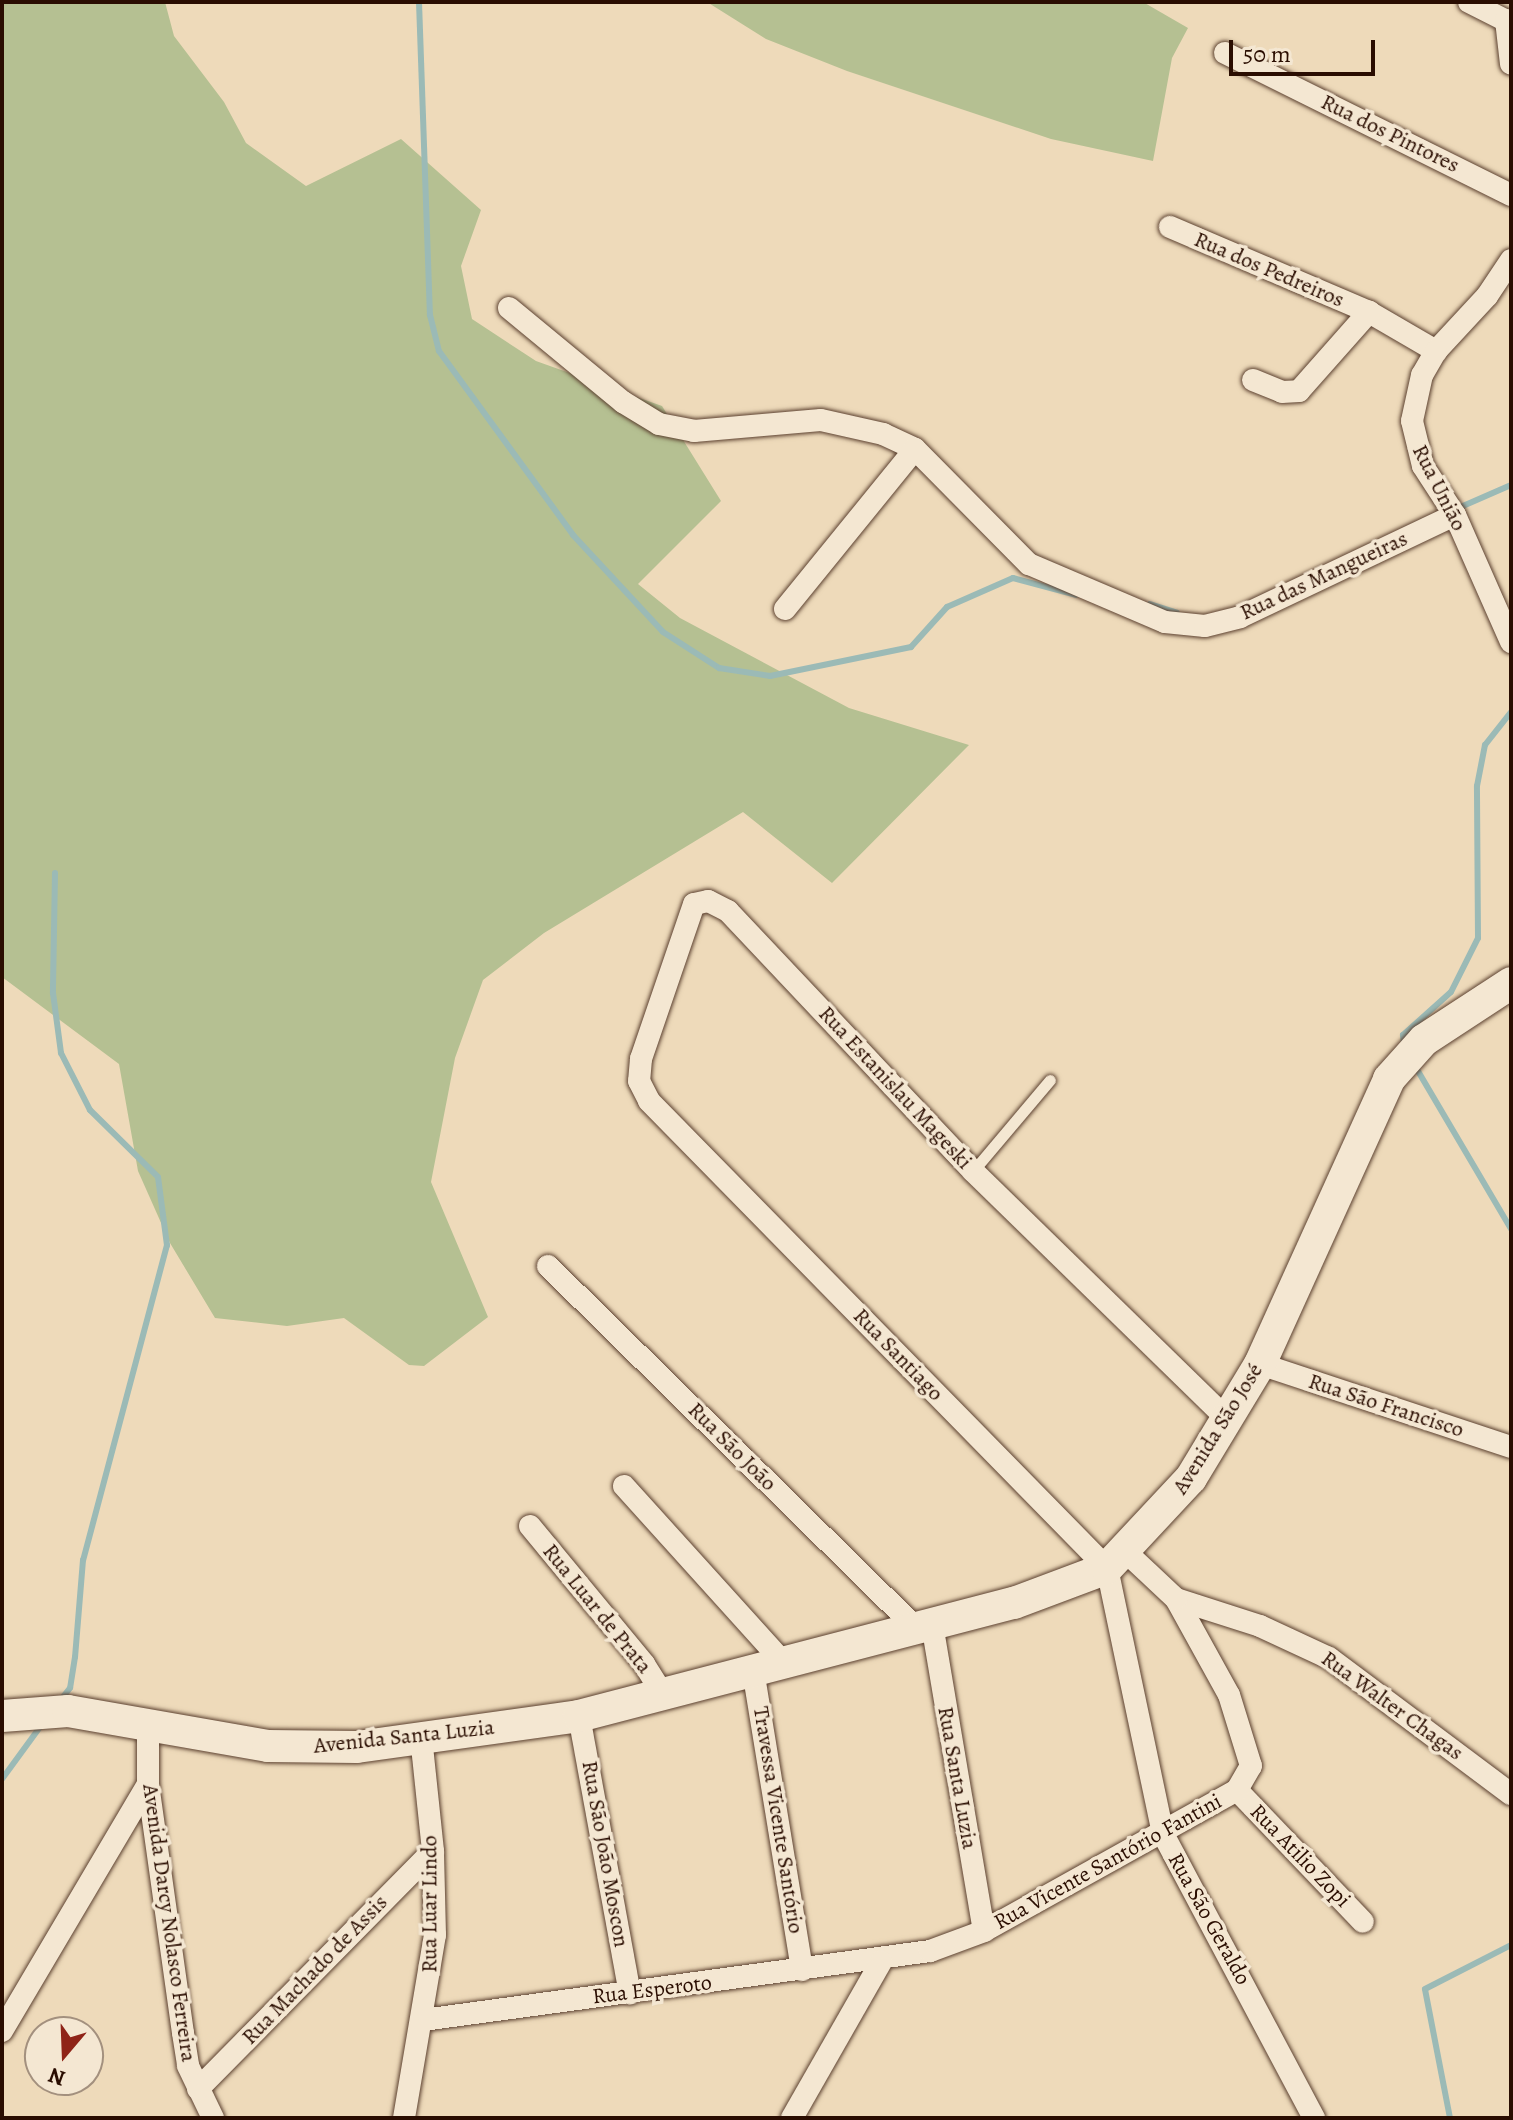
<!DOCTYPE html>
<meta charset="utf-8">
<style>
body{margin:0}
#map{position:relative;width:1513px;height:2120px;overflow:hidden;background:#eedaba;font-family:Alegreya,serif}
div>[style]{position:absolute}
.green>*{inset:0;background:#b5c092}
.stream>*{height:6px;margin:-3px;padding:0 3px;transform-origin:3px;border-radius:3px;background:#9bbab6}
.roads{filter:drop-shadow(0 0 2px #5b402f) drop-shadow(0 0 2px #5b402f)}
.lane>*{height:11px;margin:-5.5px;padding:0 5.5px;transform-origin:5.5px;border-radius:5.5px;background:#f4e7d2}
.street>*{height:22px;margin:-11px;padding:0 11px;transform-origin:11px;border-radius:11px;background:#f4e7d2}
.secondary>*{height:32px;margin:-16px;padding:0 16px;transform-origin:16px;border-radius:16px;background:#f4e7d2}
span{translate:-50% -50%;white-space:nowrap;text-align:center;line-height:1.15;-webkit-text-stroke:7px #f4e7d2;paint-order:stroke}
.street-label{font-size:22px;color:#2a0d01}
.frame{position:absolute;inset:0;border:4px solid #2a0d01;pointer-events:none}
.north{position:absolute;left:24px;top:2016px;width:80px;height:80px;box-sizing:border-box;background:#f4e7d2;border:2px solid #a3907e;border-radius:50%;rotate:199deg;font-size:22px;font-weight:700;line-height:32px;text-align:center;color:#2a0d01}
.north::after{content:'';display:block;margin:auto;width:28px;height:36px;background:#8f2418;clip-path:polygon(50% 0,100% 100%,50% 72%,0 100%)}
.scale{position:absolute;left:1229px;top:40px;width:146px;height:36px;box-sizing:border-box;border:4px solid #2a0d01;border-top:0;padding-left:10px;font-size:24px;line-height:28px;white-space:nowrap;color:#2a0d01;-webkit-text-stroke:6px #f4e7d2;paint-order:stroke}
</style>
<div id="map">
<div class="green">
<i style="clip-path:polygon(2px 2px,165px 2px,174px 36px,224px 102px,246px 143px,306px 186px,401px 139px,481px 210px,461px 266px,472px 319px,536px 361px,662px 406px,721px 501px,638px 584px,680px 618px,849px 708px,969px 745px,832px 883px,743px 812px,544px 933px,483px 980px,455px 1058px,431px 1182px,488px 1317px,424px 1366px,409px 1365px,344px 1318px,287px 1326px,215px 1318px,170px 1243px,138px 1171px,119px 1064px,2px 977px)"></i>
<i style="clip-path:polygon(707px 2px,1143px 2px,1188px 28px,1172px 58px,1153px 161px,1051px 139px,847px 71px,766px 39px)"></i>
</div>
<div class="stream">
<i style="left:419px;top:2px;width:313px;rotate:88deg"></i>
<i style="left:430px;top:315px;width:37px;rotate:76deg"></i>
<i style="left:439px;top:351px;width:228px;rotate:53.9deg"></i>
<i style="left:573px;top:535px;width:132px;rotate:47.1deg"></i>
<i style="left:663px;top:632px;width:67px;rotate:32.7deg"></i>
<i style="left:719px;top:668px;width:52px;rotate:8.9deg"></i>
<i style="left:770px;top:676px;width:144px;rotate:-11.6deg"></i>
<i style="left:911px;top:647px;width:54px;rotate:-48deg"></i>
<i style="left:947px;top:607px;width:72px;rotate:-23.7deg"></i>
<i style="left:1013px;top:578px;width:65px;rotate:15.1deg"></i>
<i style="left:1456px;top:509px;width:60px;rotate:-23.6deg"></i>
<i style="left:1150px;top:604px;width:28px;rotate:18deg"></i>
<i style="left:55px;top:873px;width:120px;rotate:91deg"></i>
<i style="left:53px;top:993px;width:61px;rotate:82.4deg"></i>
<i style="left:61px;top:1053px;width:64px;rotate:63deg"></i>
<i style="left:90px;top:1110px;width:95px;rotate:44.6deg"></i>
<i style="left:158px;top:1177px;width:69px;rotate:82.5deg"></i>
<i style="left:167px;top:1245px;width:326px;rotate:104.9deg"></i>
<i style="left:83px;top:1560px;width:97px;rotate:94.7deg"></i>
<i style="left:75px;top:1657px;width:31px;rotate:99deg"></i>
<i style="left:70px;top:1688px;width:16px;rotate:128deg"></i>
<i style="left:1404px;top:1045px;width:10px;rotate:-96deg"></i>
<i style="left:1403px;top:1035px;width:64px;rotate:-41.9deg"></i>
<i style="left:1451px;top:992px;width:60px;rotate:-63.4deg"></i>
<i style="left:1478px;top:938px;width:152px;rotate:-90.4deg"></i>
<i style="left:1477px;top:786px;width:42px;rotate:-79deg"></i>
<i style="left:1485px;top:745px;width:42px;rotate:-51.8deg"></i>
<i style="left:1415px;top:1066px;width:189px;rotate:59.5deg"></i>
<i style="left:2px;top:1779px;width:69px;rotate:-53.8deg"></i>
<i style="left:1450px;top:2118px;width:131px;rotate:-101deg"></i>
<i style="left:1425px;top:1989px;width:97px;rotate:-27.1deg"></i>
</div>
<div class="roads">
<div class="lane">
<i style="left:973px;top:1171px;width:119px;rotate:-49.8deg"></i>
</div>
<div class="street">
<i style="left:1469px;top:2px;width:47px;rotate:26.6deg"></i>
<i style="left:1506px;top:20px;width:44px;rotate:83.5deg"></i>
<i style="left:1225px;top:53px;width:319px;rotate:26.4deg"></i>
<i style="left:1170px;top:227px;width:216px;rotate:23.1deg"></i>
<i style="left:1369px;top:312px;width:78px;rotate:30.2deg"></i>
<i style="left:1511px;top:260px;width:43px;rotate:123.7deg"></i>
<i style="left:1487px;top:296px;width:75px;rotate:132.8deg"></i>
<i style="left:1436px;top:351px;width:28px;rotate:120deg"></i>
<i style="left:1422px;top:375px;width:47px;rotate:102.3deg"></i>
<i style="left:1412px;top:421px;width:46px;rotate:76.3deg"></i>
<i style="left:1423px;top:466px;width:59px;rotate:56.9deg"></i>
<i style="left:1455px;top:515px;width:139px;rotate:66.2deg"></i>
<i style="left:509px;top:308px;width:148px;rotate:39.5deg"></i>
<i style="left:623px;top:402px;width:42px;rotate:31.4deg"></i>
<i style="left:659px;top:424px;width:36px;rotate:11deg"></i>
<i style="left:694px;top:431px;width:127px;rotate:-5deg"></i>
<i style="left:821px;top:420px;width:64px;rotate:12.7deg"></i>
<i style="left:883px;top:434px;width:35px;rotate:25deg"></i>
<i style="left:915px;top:449px;width:162px;rotate:45.3deg"></i>
<i style="left:1029px;top:564px;width:148px;rotate:23.1deg"></i>
<i style="left:1165px;top:622px;width:40px;rotate:5.7deg"></i>
<i style="left:1205px;top:626px;width:36px;rotate:-14deg"></i>
<i style="left:1240px;top:617px;width:238px;rotate:-25.4deg"></i>
<i style="left:1253px;top:380px;width:31px;rotate:22deg"></i>
<i style="left:1282px;top:392px;width:17px;rotate:-3deg"></i>
<i style="left:1299px;top:391px;width:106px;rotate:-48.5deg"></i>
<i style="left:785px;top:609px;width:206px;rotate:-50.9deg"></i>
<i style="left:548px;top:1266px;width:516px;rotate:44.53deg"></i>
<i style="left:1260px;top:1364px;width:264px;rotate:18.3deg"></i>
<i style="left:1227px;top:1419px;width:355px;rotate:-135.7deg"></i>
<i style="left:973px;top:1171px;width:357px;rotate:-133.3deg"></i>
<i style="left:728px;top:911px;width:22px;rotate:-153deg"></i>
<i style="left:708px;top:901px;width:14px;rotate:168deg"></i>
<i style="left:694px;top:904px;width:164px;rotate:108.9deg"></i>
<i style="left:641px;top:1059px;width:22px;rotate:95deg"></i>
<i style="left:639px;top:1081px;width:22px;rotate:63deg"></i>
<i style="left:649px;top:1101px;width:654px;rotate:45.56deg"></i>
<i style="left:1107px;top:1568px;width:272px;rotate:78.1deg"></i>
<i style="left:1163px;top:1834px;width:322px;rotate:62deg"></i>
<i style="left:624px;top:1486px;width:239px;rotate:47.9deg"></i>
<i style="left:530px;top:1526px;width:179px;rotate:50.4deg"></i>
<i style="left:644px;top:1664px;width:34px;rotate:58deg"></i>
<i style="left:1176px;top:1599px;width:88px;rotate:17.8deg"></i>
<i style="left:1260px;top:1626px;width:76px;rotate:24.9deg"></i>
<i style="left:1329px;top:1658px;width:227px;rotate:36.8deg"></i>
<i style="left:932px;top:1624px;width:311px;rotate:80.4deg"></i>
<i style="left:753px;top:1670px;width:304px;rotate:80.7deg"></i>
<i style="left:579px;top:1716px;width:282px;rotate:79.6deg"></i>
<i style="left:148px;top:1722px;width:62px;rotate:90deg"></i>
<i style="left:148px;top:1784px;width:251px;rotate:82deg"></i>
<i style="left:183px;top:2033px;width:33px;rotate:81deg"></i>
<i style="left:188px;top:2066px;width:58px;rotate:64.3deg"></i>
<i style="left:1237px;top:1790px;width:182px;rotate:46.3deg"></i>
<i style="left:423px;top:2020px;width:512px;rotate:-7.75deg"></i>
<i style="left:930px;top:1951px;width:58px;rotate:-20.3deg"></i>
<i style="left:984px;top:1931px;width:290px;rotate:-29.1deg"></i>
<i style="left:1237px;top:1790px;width:28px;rotate:-60deg"></i>
<i style="left:1251px;top:1766px;width:74px;rotate:-107.2deg"></i>
<i style="left:1229px;top:1695px;width:110px;rotate:-118.9deg"></i>
<i style="left:1176px;top:1599px;width:69px;rotate:-136.8deg"></i>
<i style="left:2px;top:2031px;width:287px;rotate:-59.4deg"></i>
<i style="left:198px;top:2089px;width:334px;rotate:-45.4deg"></i>
<i style="left:404px;top:2118px;width:186px;rotate:-80.4deg"></i>
<i style="left:435px;top:1935px;width:84px;rotate:-91.4deg"></i>
<i style="left:433px;top:1851px;width:116px;rotate:-96deg"></i>
<i style="left:792px;top:2118px;width:180px;rotate:-60.3deg"></i>
</div>
<div class="secondary">
<i style="left:2px;top:1716px;width:66px;rotate:-4.3deg"></i>
<i style="left:68px;top:1711px;width:203px;rotate:9.9deg"></i>
<i style="left:268px;top:1746px;width:89px;rotate:0.6deg"></i>
<i style="left:357px;top:1747px;width:224px;rotate:-7.9deg"></i>
<i style="left:579px;top:1716px;width:449px;rotate:-14.6deg"></i>
<i style="left:1014px;top:1603px;width:99px;rotate:-20.6deg"></i>
<i style="left:1107px;top:1568px;width:123px;rotate:-47deg"></i>
<i style="left:1191px;top:1478px;width:133px;rotate:-58.8deg"></i>
<i style="left:1260px;top:1364px;width:313px;rotate:-65.6deg"></i>
<i style="left:1389px;top:1079px;width:52px;rotate:-48.1deg"></i>
<i style="left:1424px;top:1040px;width:104px;rotate:-33.2deg"></i>
</div>
</div>
<div class="street-label">
<span style="left:1390px;top:134px;rotate:26deg">Rua dos Pintores</span>
<span style="left:1269px;top:270px;rotate:23deg">Rua dos Pedreiros</span>
<span style="left:1439px;top:488px;rotate:63deg">Rua União</span>
<span style="left:1324px;top:576px;rotate:-25deg">Rua das Mangueiras</span>
<span style="left:895px;top:1088px;rotate:47deg">Rua Estanislau Mageski</span>
<span style="left:898px;top:1355px;rotate:46deg">Rua Santiago</span>
<span style="left:1386px;top:1406px;rotate:18deg">Rua São Francisco</span>
<span style="left:1218px;top:1429px;rotate:-58deg">Avenida São José</span>
<span style="left:732px;top:1447px;rotate:45deg">Rua São João</span>
<span style="left:597px;top:1609px;rotate:51deg">Rua Luar de Prata</span>
<span style="left:1392px;top:1706px;rotate:36deg">Rua Walter Chagas</span>
<span style="left:404px;top:1737px;rotate:-6deg">Avenida Santa Luzia</span>
<span style="left:957px;top:1778px;rotate:80deg">Rua Santa Luzia</span>
<span style="left:778px;top:1820px;rotate:81deg">Travessa Vicente Santório</span>
<span style="left:605px;top:1854px;rotate:80deg">Rua São João Moscon</span>
<span style="left:1300px;top:1856px;rotate:46deg">Rua Atilio Zopi</span>
<span style="left:1108px;top:1862px;rotate:-29deg">Rua Vicente Santório Fantini</span>
<span style="left:430px;top:1904px;rotate:-90deg">Rua Luar Lindo</span>
<span style="left:1209px;top:1919px;rotate:61deg">Rua São Geraldo</span>
<span style="left:169px;top:1923px;rotate:82deg">Avenida Darcy Nolasco Ferreira</span>
<span style="left:315px;top:1970px;rotate:-46deg">Rua Machado de Assis</span>
<span style="left:652px;top:1990px;rotate:-7deg">Rua Esperoto</span>
</div>
<div class="frame"></div>
<div class="north">N</div>
<div class="scale">50 m</div>
</div>
